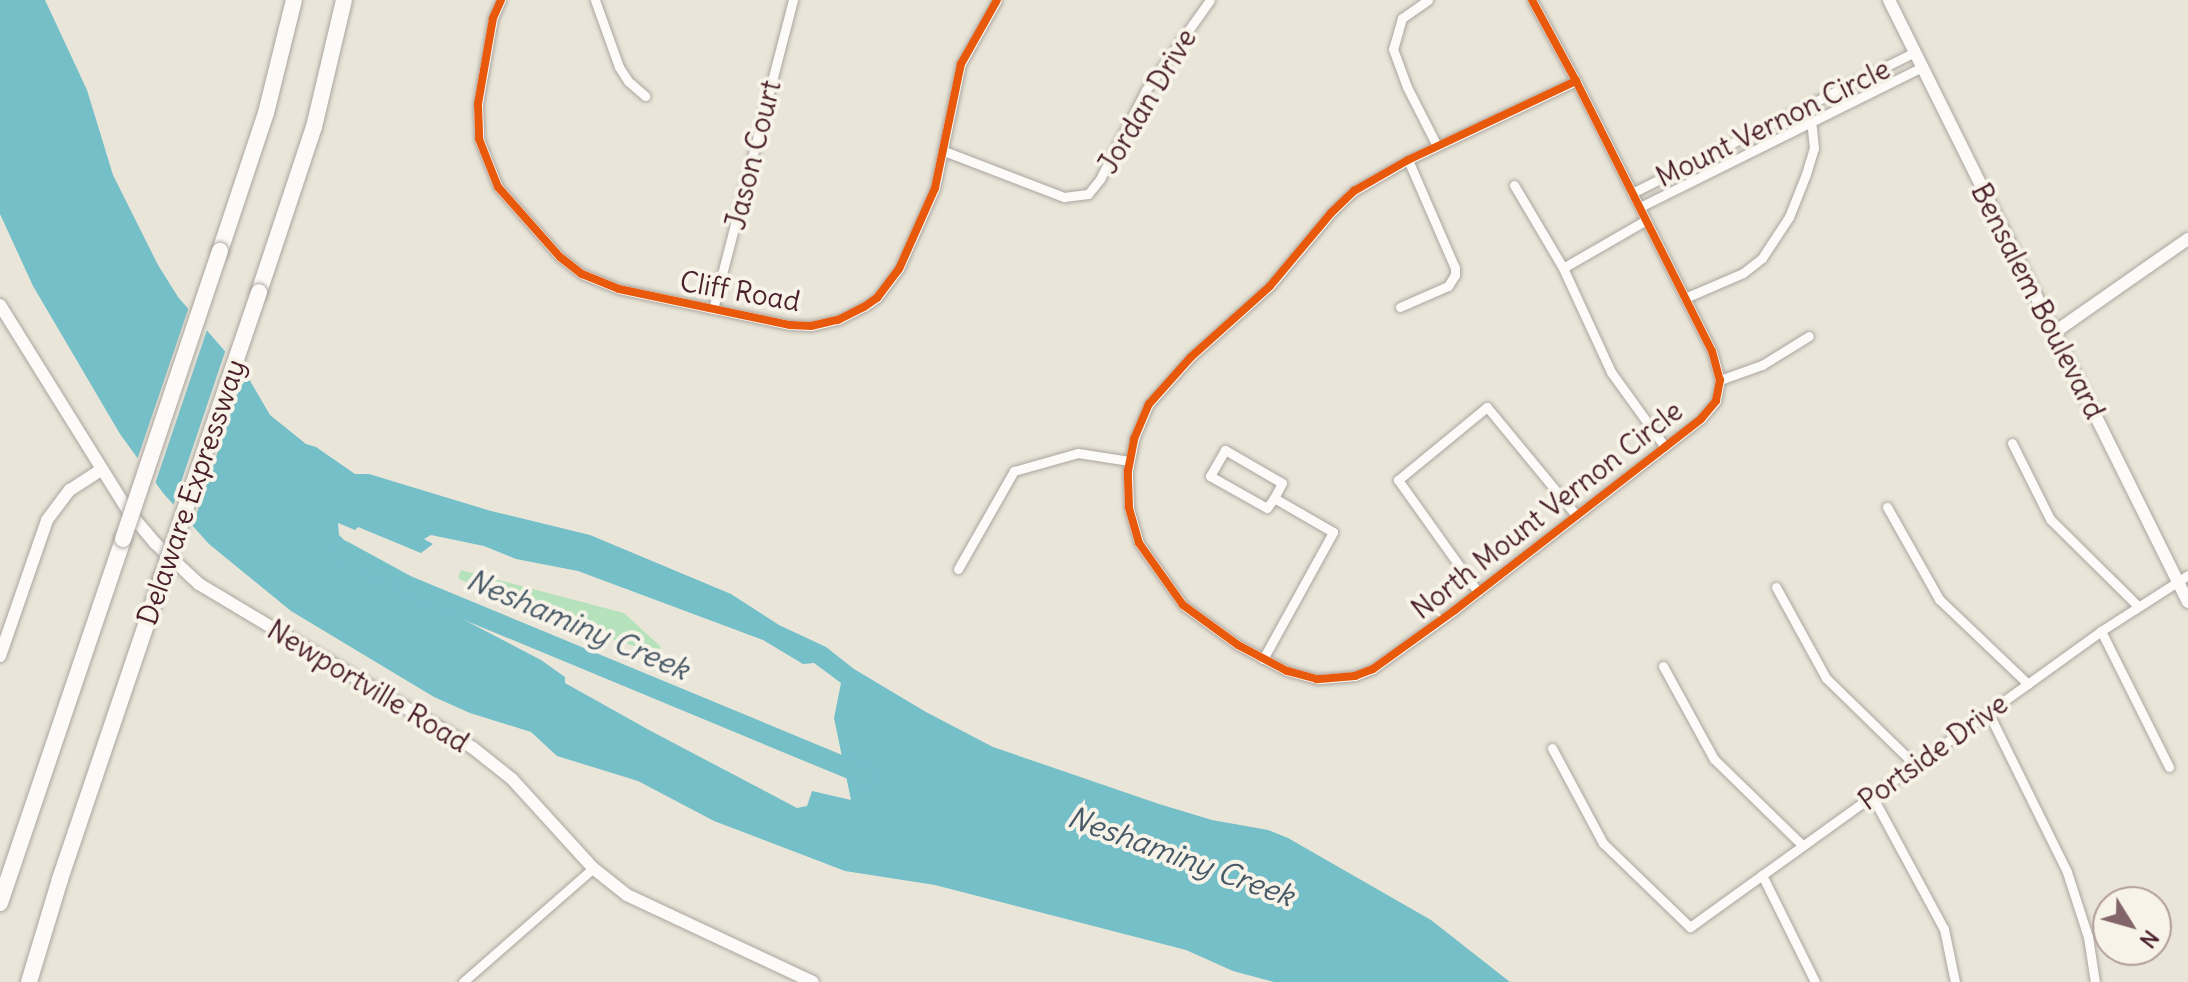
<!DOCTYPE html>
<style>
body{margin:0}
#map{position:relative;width:2188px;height:982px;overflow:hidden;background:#e9e6d9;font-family:Delius,sans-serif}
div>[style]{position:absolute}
.green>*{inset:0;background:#b5e2ba}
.water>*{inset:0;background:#75bfc9}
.pier>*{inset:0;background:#e9e6d9}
.river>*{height:20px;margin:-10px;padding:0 10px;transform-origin:10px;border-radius:10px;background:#75bfc9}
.roads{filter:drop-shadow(0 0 2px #aca59f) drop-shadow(0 0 2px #aca59f)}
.street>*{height:9px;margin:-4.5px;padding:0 4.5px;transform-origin:4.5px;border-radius:4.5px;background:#fcfbf9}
.secondary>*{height:12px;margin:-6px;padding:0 6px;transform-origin:6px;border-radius:6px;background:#fcfbf9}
.highway>*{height:16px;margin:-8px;padding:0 8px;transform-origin:8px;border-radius:8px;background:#fcfbf9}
.bridges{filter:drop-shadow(0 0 2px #aca59f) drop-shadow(0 0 2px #aca59f)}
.highway-bridge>*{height:16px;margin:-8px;padding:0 8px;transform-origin:8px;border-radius:8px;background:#fcfbf9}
.cycleway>*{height:8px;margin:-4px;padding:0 4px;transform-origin:4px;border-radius:4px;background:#e8590c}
span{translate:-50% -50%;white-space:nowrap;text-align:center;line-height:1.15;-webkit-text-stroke:8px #f7f3e8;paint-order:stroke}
.street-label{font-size:28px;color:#4a1f2b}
.water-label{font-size:30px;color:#475867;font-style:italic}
.north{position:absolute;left:2092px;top:886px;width:80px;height:80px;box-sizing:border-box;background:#f7f3e8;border:2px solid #b29e9c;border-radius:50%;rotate:127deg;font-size:22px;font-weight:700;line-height:32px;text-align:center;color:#4a1f2b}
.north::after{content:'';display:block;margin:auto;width:28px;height:36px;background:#826568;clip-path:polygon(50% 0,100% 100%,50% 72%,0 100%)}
</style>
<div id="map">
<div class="green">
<i style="clip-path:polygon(461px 570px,624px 613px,661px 647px,657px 653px,520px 611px,458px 578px)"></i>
</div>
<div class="water">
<i style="clip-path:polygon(evenodd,0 0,45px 0,87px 90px,113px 175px,158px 265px,178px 297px,249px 379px,270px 415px,306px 444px,316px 447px,355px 474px,369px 474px,491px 511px,590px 535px,731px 594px,779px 625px,826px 647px,854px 669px,926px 712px,993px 747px,1159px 804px,1212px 820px,1268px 830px,1288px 838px,1431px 920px,1510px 982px,1274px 982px,1233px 971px,1186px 950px,935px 885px,845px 871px,714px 821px,638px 781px,557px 756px,531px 732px,470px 713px,434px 697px,291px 611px,209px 544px,163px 493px,120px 434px,33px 286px,0 214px,0 0,338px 523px,355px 530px,358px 527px,421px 553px,433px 544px,424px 539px,431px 535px,484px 546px,516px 559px,578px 571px,763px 640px,803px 664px,814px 663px,841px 683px,834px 718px,851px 800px,812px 791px,807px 806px,797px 808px,649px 730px,565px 683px,565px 677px,541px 660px,384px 578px,339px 535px,338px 523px)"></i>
</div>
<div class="pier">
<i style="clip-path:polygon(190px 304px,209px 324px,154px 487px,136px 463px)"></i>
<i style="clip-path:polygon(227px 346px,246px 369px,191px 530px,172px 509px)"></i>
</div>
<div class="river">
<i style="left:344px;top:551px;width:71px;rotate:28.7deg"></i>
<i style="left:406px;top:585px;width:501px;rotate:22.52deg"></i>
</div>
<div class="roads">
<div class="street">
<i style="left:501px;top:0;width:20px;rotate:114deg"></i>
<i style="left:493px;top:18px;width:87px;rotate:99.9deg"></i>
<i style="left:478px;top:104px;width:35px;rotate:88deg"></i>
<i style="left:479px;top:139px;width:52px;rotate:68.4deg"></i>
<i style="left:498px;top:187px;width:94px;rotate:48.5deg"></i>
<i style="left:560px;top:257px;width:28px;rotate:38deg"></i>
<i style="left:582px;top:274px;width:40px;rotate:22deg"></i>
<i style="left:619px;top:289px;width:175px;rotate:11.9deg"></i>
<i style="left:790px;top:325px;width:21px;rotate:3deg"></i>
<i style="left:811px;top:326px;width:28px;rotate:-13deg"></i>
<i style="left:838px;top:320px;width:29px;rotate:-27deg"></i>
<i style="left:864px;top:307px;width:16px;rotate:-35deg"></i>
<i style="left:877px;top:298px;width:36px;rotate:-53deg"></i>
<i style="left:899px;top:269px;width:89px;rotate:-66deg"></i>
<i style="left:935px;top:188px;width:127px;rotate:-78.2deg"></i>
<i style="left:961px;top:64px;width:73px;rotate:-60.6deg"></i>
<i style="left:595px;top:0;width:71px;rotate:70.3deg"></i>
<i style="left:619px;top:67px;width:17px;rotate:57deg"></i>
<i style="left:628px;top:81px;width:23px;rotate:41deg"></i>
<i style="left:1428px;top:0;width:32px;rotate:145deg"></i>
<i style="left:1402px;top:18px;width:32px;rotate:106deg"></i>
<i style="left:1393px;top:49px;width:40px;rotate:69.8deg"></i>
<i style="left:1407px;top:87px;width:66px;rotate:63deg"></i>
<i style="left:1532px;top:0;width:92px;rotate:61.5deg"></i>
<i style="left:1576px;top:81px;width:302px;rotate:63.3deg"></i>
<i style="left:1712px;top:351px;width:30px;rotate:75deg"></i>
<i style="left:1720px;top:380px;width:21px;rotate:101deg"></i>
<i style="left:1716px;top:401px;width:23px;rotate:130deg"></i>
<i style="left:1701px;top:419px;width:46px;rotate:142.1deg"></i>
<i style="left:1665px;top:447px;width:266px;rotate:142.2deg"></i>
<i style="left:1455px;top:610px;width:101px;rotate:144.3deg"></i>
<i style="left:1373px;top:669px;width:19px;rotate:159deg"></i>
<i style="left:1355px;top:676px;width:38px;rotate:175deg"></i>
<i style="left:1317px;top:679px;width:31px;rotate:-165deg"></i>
<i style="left:1287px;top:671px;width:55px;rotate:-152deg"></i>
<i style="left:1238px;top:645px;width:68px;rotate:-144deg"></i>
<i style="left:1183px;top:605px;width:76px;rotate:-125.4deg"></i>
<i style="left:1139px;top:543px;width:37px;rotate:-106deg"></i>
<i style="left:1129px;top:507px;width:36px;rotate:-92deg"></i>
<i style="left:1128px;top:471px;width:33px;rotate:-79deg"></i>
<i style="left:1134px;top:439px;width:38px;rotate:-67deg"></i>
<i style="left:1149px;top:404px;width:63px;rotate:-48.2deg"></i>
<i style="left:1191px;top:357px;width:106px;rotate:-41.9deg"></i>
<i style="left:1270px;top:286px;width:95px;rotate:-50.1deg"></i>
<i style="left:1331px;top:213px;width:32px;rotate:-44deg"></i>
<i style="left:1354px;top:191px;width:62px;rotate:-29.9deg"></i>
<i style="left:1408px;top:160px;width:186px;rotate:-25.2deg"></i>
<i style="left:944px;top:151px;width:129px;rotate:21deg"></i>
<i style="left:1064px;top:197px;width:24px;rotate:-7deg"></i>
<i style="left:1088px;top:194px;width:19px;rotate:-51deg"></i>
<i style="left:1100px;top:179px;width:100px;rotate:-62.7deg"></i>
<i style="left:1146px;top:90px;width:110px;rotate:-54.6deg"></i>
<i style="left:1514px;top:185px;width:96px;rotate:59.4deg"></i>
<i style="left:1563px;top:268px;width:115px;rotate:65.2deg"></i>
<i style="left:1611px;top:372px;width:92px;rotate:54.2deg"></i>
<i style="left:1632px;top:193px;width:316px;rotate:-26.5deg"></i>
<i style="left:1640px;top:207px;width:315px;rotate:-26.4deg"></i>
<i style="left:1563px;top:268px;width:96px;rotate:-30deg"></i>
<i style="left:1685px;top:298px;width:63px;rotate:-23.3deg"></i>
<i style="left:1743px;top:273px;width:24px;rotate:-38deg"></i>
<i style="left:1762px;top:258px;width:49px;rotate:-56.6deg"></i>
<i style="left:1789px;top:217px;width:46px;rotate:-68.4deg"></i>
<i style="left:1806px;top:174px;width:27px;rotate:-73deg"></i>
<i style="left:1814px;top:148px;width:28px;rotate:-96deg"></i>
<i style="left:1400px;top:307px;width:52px;rotate:-23.6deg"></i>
<i style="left:1448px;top:286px;width:13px;rotate:-58deg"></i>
<i style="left:1455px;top:275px;width:7px;rotate:-90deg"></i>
<i style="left:1455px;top:268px;width:118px;rotate:-113.5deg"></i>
<i style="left:713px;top:309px;width:319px;rotate:-75.5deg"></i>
<i style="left:1720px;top:380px;width:45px;rotate:-19.7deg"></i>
<i style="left:1762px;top:365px;width:55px;rotate:-31.7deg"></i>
<i style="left:2012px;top:443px;width:85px;rotate:63.4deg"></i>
<i style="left:2050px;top:519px;width:124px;rotate:44.7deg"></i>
<i style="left:1887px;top:507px;width:106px;rotate:60.5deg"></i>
<i style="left:1939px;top:599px;width:123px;rotate:43.7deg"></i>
<i style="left:958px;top:569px;width:113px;rotate:-60.3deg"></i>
<i style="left:1014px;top:471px;width:66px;rotate:-15.7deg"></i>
<i style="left:1078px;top:453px;width:52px;rotate:8.9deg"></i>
<i style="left:1776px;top:587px;width:104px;rotate:61.2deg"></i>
<i style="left:1826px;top:678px;width:124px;rotate:44.3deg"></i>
<i style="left:1478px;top:592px;width:138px;rotate:-125.5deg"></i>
<i style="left:1398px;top:480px;width:115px;rotate:-39.4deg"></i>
<i style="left:1487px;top:407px;width:140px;rotate:50.5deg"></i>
<i style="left:2101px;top:631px;width:152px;rotate:63.4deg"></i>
<i style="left:1263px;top:659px;width:145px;rotate:-61.1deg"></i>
<i style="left:1333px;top:532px;width:68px;rotate:-150deg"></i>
<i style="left:1274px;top:498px;width:17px;rotate:-62deg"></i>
<i style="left:1282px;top:483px;width:66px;rotate:-149.9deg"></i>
<i style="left:1225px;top:450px;width:30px;rotate:120deg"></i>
<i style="left:1210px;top:476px;width:65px;rotate:29.3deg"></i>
<i style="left:1267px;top:508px;width:12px;rotate:-55deg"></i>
<i style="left:1663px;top:666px;width:106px;rotate:61.3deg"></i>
<i style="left:1714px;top:759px;width:124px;rotate:44.3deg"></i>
<i style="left:1988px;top:712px;width:178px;rotate:63.7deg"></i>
<i style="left:2067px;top:872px;width:68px;rotate:72.1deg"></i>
<i style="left:2088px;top:937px;width:46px;rotate:81.2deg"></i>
<i style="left:1552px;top:748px;width:108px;rotate:61.8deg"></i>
<i style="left:1603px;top:843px;width:121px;rotate:44deg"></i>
<i style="left:1690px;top:927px;width:506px;rotate:-35.76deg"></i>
<i style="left:2101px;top:631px;width:103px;rotate:-32.8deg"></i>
<i style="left:1872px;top:796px;width:151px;rotate:61.6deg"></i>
<i style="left:1944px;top:929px;width:54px;rotate:78.3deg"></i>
<i style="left:1762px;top:875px;width:119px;rotate:63.6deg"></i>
<i style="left:463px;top:982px;width:173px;rotate:-41.2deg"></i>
</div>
<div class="secondary">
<i style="left:1889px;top:0;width:672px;rotate:63.59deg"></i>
<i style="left:0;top:305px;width:243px;rotate:58.1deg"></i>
<i style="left:128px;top:511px;width:42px;rotate:49.8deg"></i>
<i style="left:155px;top:543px;width:60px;rotate:43deg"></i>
<i style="left:199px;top:584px;width:319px;rotate:30.9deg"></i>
<i style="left:473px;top:748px;width:50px;rotate:38.5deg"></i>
<i style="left:512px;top:779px;width:120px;rotate:47.7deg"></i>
<i style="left:593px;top:868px;width:43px;rotate:38.5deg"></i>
<i style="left:627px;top:895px;width:205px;rotate:25.1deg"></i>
<i style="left:2055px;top:332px;width:162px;rotate:-35deg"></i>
<i style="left:0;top:656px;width:144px;rotate:-70.9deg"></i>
<i style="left:47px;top:520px;width:38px;rotate:-53deg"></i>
<i style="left:70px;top:490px;width:37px;rotate:-33deg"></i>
</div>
<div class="highway">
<i style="left:220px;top:251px;width:145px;rotate:-71.6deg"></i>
<i style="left:266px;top:113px;width:116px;rotate:-76.1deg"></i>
<i style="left:259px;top:292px;width:174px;rotate:-71.6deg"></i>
<i style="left:314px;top:127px;width:130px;rotate:-76.7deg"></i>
<i style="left:0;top:903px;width:384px;rotate:-71.3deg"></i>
<i style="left:29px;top:982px;width:108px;rotate:-73.2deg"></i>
<i style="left:60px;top:879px;width:316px;rotate:-71.3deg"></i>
</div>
</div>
<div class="bridges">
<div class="highway-bridge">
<i style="left:123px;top:539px;width:304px;rotate:-71.4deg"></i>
<i style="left:161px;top:580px;width:304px;rotate:-71.2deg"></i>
</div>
</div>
<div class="cycleway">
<i style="left:501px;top:0;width:20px;rotate:114deg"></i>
<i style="left:493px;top:18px;width:87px;rotate:99.9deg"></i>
<i style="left:478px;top:104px;width:35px;rotate:88deg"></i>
<i style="left:479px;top:139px;width:52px;rotate:68.4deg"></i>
<i style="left:498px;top:187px;width:94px;rotate:48.5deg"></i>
<i style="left:560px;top:257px;width:28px;rotate:38deg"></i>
<i style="left:582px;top:274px;width:40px;rotate:22deg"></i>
<i style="left:619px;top:289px;width:175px;rotate:11.9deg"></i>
<i style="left:790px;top:325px;width:21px;rotate:3deg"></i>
<i style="left:811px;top:326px;width:28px;rotate:-13deg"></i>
<i style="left:838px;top:320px;width:29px;rotate:-27deg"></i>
<i style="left:864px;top:307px;width:16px;rotate:-35deg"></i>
<i style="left:877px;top:298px;width:36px;rotate:-53deg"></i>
<i style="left:899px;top:269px;width:89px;rotate:-66deg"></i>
<i style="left:935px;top:188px;width:127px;rotate:-78.2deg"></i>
<i style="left:961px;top:64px;width:73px;rotate:-60.6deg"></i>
<i style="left:1532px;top:0;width:92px;rotate:61.5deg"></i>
<i style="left:1576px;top:81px;width:302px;rotate:63.3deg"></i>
<i style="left:1712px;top:351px;width:30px;rotate:75deg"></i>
<i style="left:1720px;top:380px;width:21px;rotate:101deg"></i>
<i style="left:1716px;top:401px;width:23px;rotate:130deg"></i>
<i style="left:1701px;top:419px;width:46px;rotate:142.1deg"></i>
<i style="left:1665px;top:447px;width:266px;rotate:142.2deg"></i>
<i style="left:1455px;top:610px;width:101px;rotate:144.3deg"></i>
<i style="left:1373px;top:669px;width:19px;rotate:159deg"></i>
<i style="left:1355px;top:676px;width:38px;rotate:175deg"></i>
<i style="left:1317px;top:679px;width:31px;rotate:-165deg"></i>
<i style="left:1287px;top:671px;width:55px;rotate:-152deg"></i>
<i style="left:1238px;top:645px;width:68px;rotate:-144deg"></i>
<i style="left:1183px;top:605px;width:76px;rotate:-125.4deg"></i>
<i style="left:1139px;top:543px;width:37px;rotate:-106deg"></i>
<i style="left:1129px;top:507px;width:36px;rotate:-92deg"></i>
<i style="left:1128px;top:471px;width:33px;rotate:-79deg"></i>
<i style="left:1134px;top:439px;width:38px;rotate:-67deg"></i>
<i style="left:1149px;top:404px;width:63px;rotate:-48.2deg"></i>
<i style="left:1191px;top:357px;width:106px;rotate:-41.9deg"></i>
<i style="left:1270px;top:286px;width:95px;rotate:-50.1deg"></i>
<i style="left:1331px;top:213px;width:32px;rotate:-44deg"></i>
<i style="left:1354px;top:191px;width:62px;rotate:-29.9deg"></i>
<i style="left:1408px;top:160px;width:186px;rotate:-25.2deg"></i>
</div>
<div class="street-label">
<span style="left:1147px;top:101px;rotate:-59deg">Jordan Drive</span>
<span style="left:1773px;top:123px;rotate:-26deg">Mount Vernon Circle</span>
<span style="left:753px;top:155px;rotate:-76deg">Jason Court</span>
<span style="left:740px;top:291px;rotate:10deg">Cliff Road</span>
<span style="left:2038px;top:301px;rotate:63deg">Bensalem Boulevard</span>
<span style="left:191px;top:492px;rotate:-71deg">Delaware Expressway</span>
<span style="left:1547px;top:510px;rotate:-38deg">North Mount Vernon Circle</span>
<span style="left:368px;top:686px;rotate:31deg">Newportville Road</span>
<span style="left:1933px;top:752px;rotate:-36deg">Portside Drive</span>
</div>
<div class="water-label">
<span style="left:578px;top:624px;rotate:23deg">Neshaminy Creek</span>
<span style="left:1181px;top:856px;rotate:20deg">Neshaminy Creek</span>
</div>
<div class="north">N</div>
</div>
